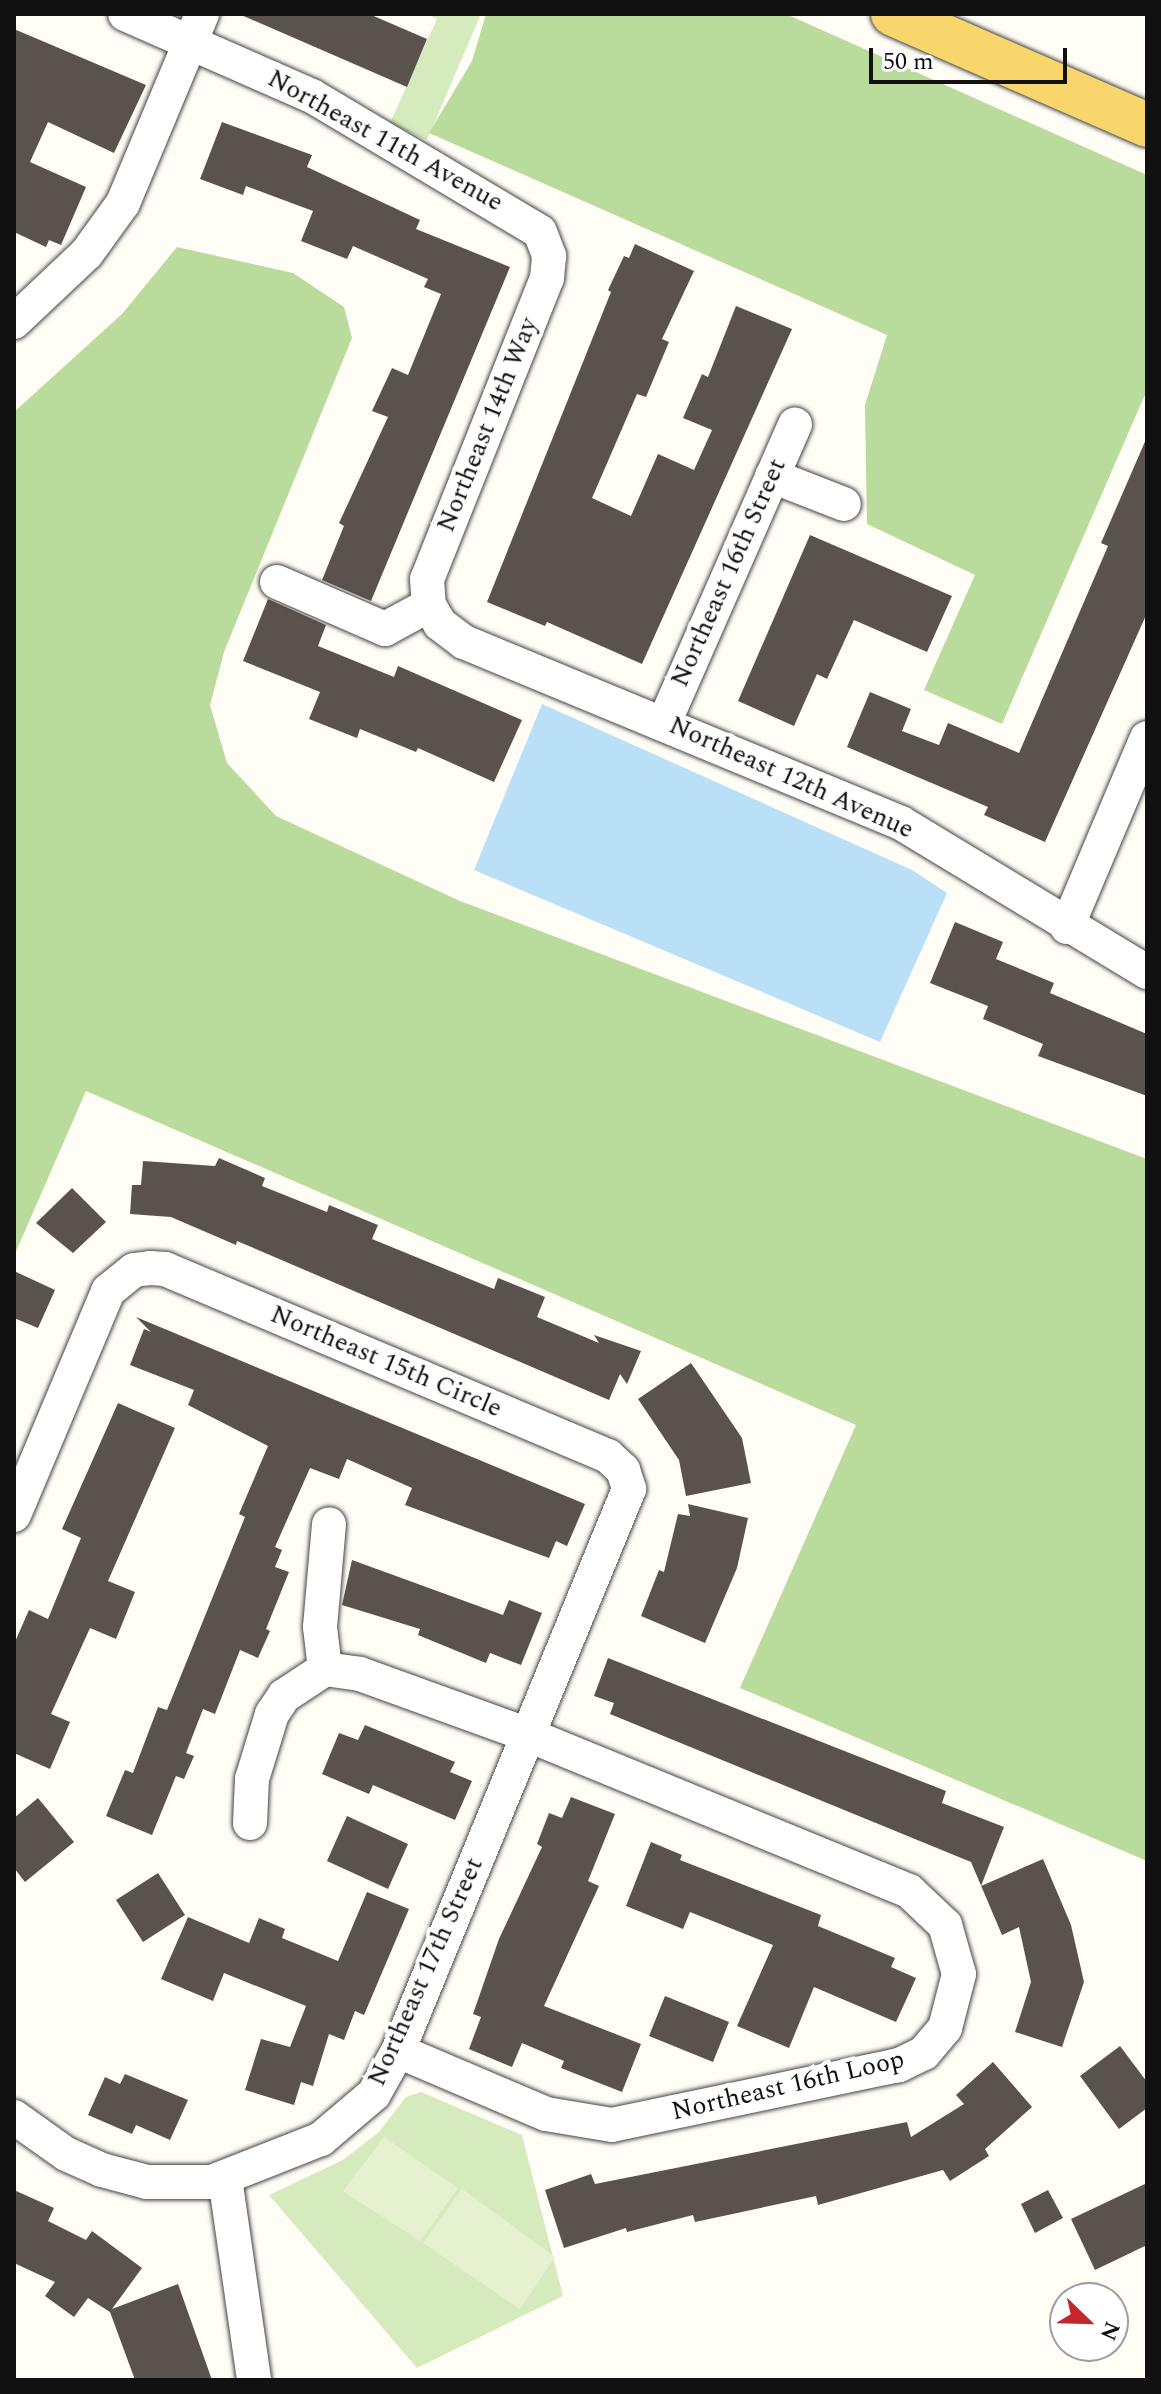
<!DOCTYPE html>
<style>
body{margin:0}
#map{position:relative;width:1161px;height:2394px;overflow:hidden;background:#fffdf5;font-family:Spectral,serif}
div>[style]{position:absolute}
.green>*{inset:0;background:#d5ebbd}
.forest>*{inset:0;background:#b9dc9c}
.pitch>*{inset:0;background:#e6f2cf}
.water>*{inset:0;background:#b9e0f7}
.building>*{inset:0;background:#5a524d}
.roads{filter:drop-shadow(0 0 2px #444) drop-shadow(0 0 2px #444)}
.minor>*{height:34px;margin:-17px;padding:0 17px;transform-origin:17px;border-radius:17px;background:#fff}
.major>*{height:44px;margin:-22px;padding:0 22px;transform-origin:22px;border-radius:22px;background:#f9d66b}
span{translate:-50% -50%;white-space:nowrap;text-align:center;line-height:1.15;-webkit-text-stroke:8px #fff;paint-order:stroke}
.street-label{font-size:26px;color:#111}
.frame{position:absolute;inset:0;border:16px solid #111;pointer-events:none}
.north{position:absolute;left:1049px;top:2282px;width:80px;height:80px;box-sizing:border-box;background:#fff;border:2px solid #a0a0a0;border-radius:50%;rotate:113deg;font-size:22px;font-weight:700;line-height:32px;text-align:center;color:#111}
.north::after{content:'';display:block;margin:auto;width:28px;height:36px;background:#c4262e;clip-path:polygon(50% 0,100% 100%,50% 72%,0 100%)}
.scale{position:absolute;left:869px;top:48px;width:198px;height:36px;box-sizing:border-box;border:4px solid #111;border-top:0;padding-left:10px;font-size:24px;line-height:28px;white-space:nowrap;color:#111;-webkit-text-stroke:6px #fff;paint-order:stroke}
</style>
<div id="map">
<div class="green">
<i style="clip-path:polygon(427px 14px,481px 14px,427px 140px,390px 123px,437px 19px)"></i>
<i style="clip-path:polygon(421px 2092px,522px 2135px,563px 2296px,417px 2368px,269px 2195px,343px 2160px,379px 2132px,406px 2097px)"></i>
</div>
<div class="forest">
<i style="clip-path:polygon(486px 14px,786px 14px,1147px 175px,1147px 390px,1002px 724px,924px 690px,975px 575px,867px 524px,865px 405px,887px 335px,429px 133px,472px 61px)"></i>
<i style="clip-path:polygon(177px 247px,293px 273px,344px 307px,352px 338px,224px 652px,210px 705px,227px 763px,276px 816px,460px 901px,1147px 1159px,1147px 1861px,740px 1688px,856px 1425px,86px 1091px,14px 1256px,14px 412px,122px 314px)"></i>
</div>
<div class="pitch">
<i style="clip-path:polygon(384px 2137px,458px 2188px,420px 2241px,343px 2191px)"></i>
<i style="clip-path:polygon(462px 2189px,555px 2257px,520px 2309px,423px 2243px)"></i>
</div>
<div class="water">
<i style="clip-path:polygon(542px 704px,912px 870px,947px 893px,880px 1042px,474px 870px)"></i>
</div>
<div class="building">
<i style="clip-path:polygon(239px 14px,369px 14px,427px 39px,407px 87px)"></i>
<i style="clip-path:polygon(14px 29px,146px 85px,114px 153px,48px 122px,30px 162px,86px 187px,61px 245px,49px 240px,46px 247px,14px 232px)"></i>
<i style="clip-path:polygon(222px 122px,312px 155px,307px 167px,420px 220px,416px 229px,510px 267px,371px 601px,322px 580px,344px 526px,339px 523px,388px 417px,372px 411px,392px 368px,408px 375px,441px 294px,424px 287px,428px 279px,353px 246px,347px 259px,301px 241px,313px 211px,246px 186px,243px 195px,200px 179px)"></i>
<i style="clip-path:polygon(635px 244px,694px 271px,662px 339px,669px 342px,646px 397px,637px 394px,592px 498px,631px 516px,658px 454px,694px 470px,712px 430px,683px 418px,702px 374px,708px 377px,736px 306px,792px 329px,642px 664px,547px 622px,545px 626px,487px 602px,611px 292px,608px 290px,624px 256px,629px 258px)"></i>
<i style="clip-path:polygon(1147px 437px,1147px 613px,1045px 842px,984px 815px,988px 807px,847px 747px,870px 692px,911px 709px,902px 731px,939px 745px,948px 723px,1019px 753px,1108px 546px,1101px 543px)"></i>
<i style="clip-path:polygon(810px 535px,952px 596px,927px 652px,854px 620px,827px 679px,817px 674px,794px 726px,738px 701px)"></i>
<i style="clip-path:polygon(268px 599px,326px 625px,318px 646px,394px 677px,398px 666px,522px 720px,494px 782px,418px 748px,416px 752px,360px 729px,357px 738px,309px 719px,320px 692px,243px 661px)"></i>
<i style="clip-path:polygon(955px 922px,1003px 942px,996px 959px,1054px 983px,1050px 993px,1147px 1034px,1147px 1096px,1038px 1056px,1043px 1044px,983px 1019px,988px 1006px,930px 983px)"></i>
<i style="clip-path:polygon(219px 1158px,265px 1178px,262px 1186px,327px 1212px,329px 1205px,378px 1225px,372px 1239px,494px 1289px,498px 1278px,545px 1297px,537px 1317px,599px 1343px,594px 1335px,641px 1351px,627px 1384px,620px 1374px,609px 1400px,237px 1241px,236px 1245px,171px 1217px,130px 1214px,132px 1185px,141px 1185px,143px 1161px,215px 1166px)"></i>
<i style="clip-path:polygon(72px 1188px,106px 1222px,73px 1253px,36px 1223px)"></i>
<i style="clip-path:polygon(14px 1271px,55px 1290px,38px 1328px,14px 1318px)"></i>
<i style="clip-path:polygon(136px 1317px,585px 1504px,567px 1546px,556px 1541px,549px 1558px,405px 1505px,412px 1488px,347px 1459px,339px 1479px,310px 1468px,275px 1547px,282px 1550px,275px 1567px,289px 1572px,266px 1629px,270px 1631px,258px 1658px,240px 1650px,215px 1714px,203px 1709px,186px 1753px,194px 1756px,184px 1779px,176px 1776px,152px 1835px,106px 1816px,125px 1770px,133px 1773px,158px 1707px,167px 1710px,245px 1517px,239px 1514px,268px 1446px,188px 1405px,194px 1390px,130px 1365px,144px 1329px,151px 1332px)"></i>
<i style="clip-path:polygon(691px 1363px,742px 1438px,751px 1483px,686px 1496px,679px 1460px,638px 1399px)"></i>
<i style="clip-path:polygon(118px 1403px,175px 1428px,108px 1581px,135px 1592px,116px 1639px,90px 1628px,51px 1714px,70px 1722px,50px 1769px,14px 1753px,14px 1644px,29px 1610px,48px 1619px,81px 1538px,62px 1529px)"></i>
<i style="clip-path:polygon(688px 1504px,748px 1518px,737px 1568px,705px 1643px,641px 1616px,659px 1570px,664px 1572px,678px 1514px,690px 1516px)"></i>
<i style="clip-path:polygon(352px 1560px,503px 1615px,509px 1600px,542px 1613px,521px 1665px,490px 1653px,486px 1663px,418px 1635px,420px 1629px,342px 1605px)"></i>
<i style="clip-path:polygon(608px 1658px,946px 1791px,942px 1803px,1004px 1827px,981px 1886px,1043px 1859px,1071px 1925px,1084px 1982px,1062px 2047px,1015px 2032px,1031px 1982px,1019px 1927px,1002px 1935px,971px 1862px,610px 1714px,614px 1703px,594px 1696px)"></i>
<i style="clip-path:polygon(365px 1725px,455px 1762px,450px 1772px,472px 1781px,455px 1820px,373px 1785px,369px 1794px,322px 1774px,339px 1733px,358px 1740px)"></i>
<i style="clip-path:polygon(571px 1797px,615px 1814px,588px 1881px,599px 1886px,544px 2006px,641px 2044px,622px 2092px,561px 2068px,564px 2061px,522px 2043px,512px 2067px,469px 2049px,481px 2017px,473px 2014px,499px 1939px,542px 1847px,537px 1844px,549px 1813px,562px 1818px)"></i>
<i style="clip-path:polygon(38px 1798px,74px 1842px,25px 1882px,14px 1868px,14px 1818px)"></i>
<i style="clip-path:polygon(347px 1816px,408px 1844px,388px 1889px,327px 1861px)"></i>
<i style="clip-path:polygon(651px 1842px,682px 1855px,680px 1860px,821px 1915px,818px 1926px,895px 1958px,891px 1967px,916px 1978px,896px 2022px,814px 1987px,789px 2048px,737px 2026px,773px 1945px,690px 1912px,683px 1929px,626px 1906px)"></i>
<i style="clip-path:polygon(158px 1873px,185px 1915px,143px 1942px,116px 1900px)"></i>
<i style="clip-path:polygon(367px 1892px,409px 1909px,364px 2015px,355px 2011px,344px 2040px,329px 2034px,313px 2086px,301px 2082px,294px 2105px,245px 2090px,261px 2039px,290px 2047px,306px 2006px,224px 1973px,213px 2001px,161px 1979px,188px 1917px,249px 1943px,259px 1918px,285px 1929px,282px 1938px,338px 1961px)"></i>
<i style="clip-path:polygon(665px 1996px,729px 2022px,713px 2062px,649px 2036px)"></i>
<i style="clip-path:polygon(1120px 2046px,1147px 2082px,1147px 2108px,1119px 2129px,1080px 2076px)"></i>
<i style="clip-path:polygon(993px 2062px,1032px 2107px,985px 2149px,989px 2156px,950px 2181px,943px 2170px,818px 2205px,816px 2196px,695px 2222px,693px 2215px,627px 2232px,626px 2228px,564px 2248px,545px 2190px,591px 2174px,595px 2184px,907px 2122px,911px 2137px,964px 2104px,956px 2095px)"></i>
<i style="clip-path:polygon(125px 2074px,188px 2100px,170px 2140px,136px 2125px,132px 2134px,88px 2115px,105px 2077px,120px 2084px)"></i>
<i style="clip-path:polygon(1147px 2183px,1147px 2245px,1095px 2270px,1071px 2219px)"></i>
<i style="clip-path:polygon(14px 2190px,54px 2208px,48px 2221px,86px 2240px,92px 2231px,142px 2268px,112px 2309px,178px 2284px,212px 2380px,135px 2380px,110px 2312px,88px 2298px,74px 2317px,45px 2296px,55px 2282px,14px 2263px)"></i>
<i style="clip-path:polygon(1048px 2190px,1063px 2218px,1035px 2233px,1021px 2204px)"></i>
</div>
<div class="roads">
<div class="minor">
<i style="left:125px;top:14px;width:204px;rotate:23.7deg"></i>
<i style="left:312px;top:96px;width:265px;rotate:30.8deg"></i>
<i style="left:540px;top:232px;width:26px;rotate:69deg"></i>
<i style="left:549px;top:256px;width:22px;rotate:95deg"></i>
<i style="left:547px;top:278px;width:324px;rotate:111.7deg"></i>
<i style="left:427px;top:579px;width:26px;rotate:86deg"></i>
<i style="left:429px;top:605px;width:22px;rotate:60deg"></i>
<i style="left:440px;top:624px;width:30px;rotate:37deg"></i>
<i style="left:464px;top:642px;width:473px;rotate:22.5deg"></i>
<i style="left:901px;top:823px;width:288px;rotate:31.2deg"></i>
<i style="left:14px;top:322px;width:100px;rotate:-43.4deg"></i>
<i style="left:87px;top:253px;width:62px;rotate:-54.2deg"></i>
<i style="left:123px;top:203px;width:205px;rotate:-67.3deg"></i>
<i style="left:772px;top:476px;width:77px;rotate:21.3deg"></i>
<i style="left:277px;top:582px;width:118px;rotate:23.5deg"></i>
<i style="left:385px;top:629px;width:50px;rotate:-28.6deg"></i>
<i style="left:664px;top:723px;width:326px;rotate:-66.3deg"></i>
<i style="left:1067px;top:927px;width:205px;rotate:-67.1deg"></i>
<i style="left:14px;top:1515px;width:243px;rotate:-67.2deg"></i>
<i style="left:108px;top:1291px;width:33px;rotate:-39deg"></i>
<i style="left:134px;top:1270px;width:16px;rotate:-7deg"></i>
<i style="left:150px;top:1268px;width:15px;rotate:4deg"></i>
<i style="left:165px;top:1269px;width:481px;rotate:22.9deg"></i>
<i style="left:608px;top:1456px;width:21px;rotate:43deg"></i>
<i style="left:623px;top:1470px;width:20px;rotate:72deg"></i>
<i style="left:629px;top:1489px;width:608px;rotate:112.34deg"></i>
<i style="left:398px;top:2051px;width:49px;rotate:119.2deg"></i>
<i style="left:374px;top:2094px;width:70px;rotate:139.7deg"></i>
<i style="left:321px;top:2139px;width:117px;rotate:158.5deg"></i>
<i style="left:212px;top:2182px;width:65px;rotate:180deg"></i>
<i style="left:147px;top:2182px;width:47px;rotate:-165.1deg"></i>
<i style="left:102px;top:2170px;width:39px;rotate:-156deg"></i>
<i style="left:66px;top:2154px;width:64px;rotate:-144.6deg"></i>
<i style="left:325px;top:1669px;width:42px;rotate:-96.8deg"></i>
<i style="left:320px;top:1627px;width:103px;rotate:-85deg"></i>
<i style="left:250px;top:1823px;width:44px;rotate:-87.4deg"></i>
<i style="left:252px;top:1779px;width:68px;rotate:-72.9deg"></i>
<i style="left:272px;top:1714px;width:22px;rotate:-56deg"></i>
<i style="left:284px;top:1696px;width:49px;rotate:-33.4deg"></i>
<i style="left:325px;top:1669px;width:35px;rotate:8deg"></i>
<i style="left:360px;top:1674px;width:177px;rotate:19.9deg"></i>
<i style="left:526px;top:1734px;width:414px;rotate:22.3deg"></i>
<i style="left:909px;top:1891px;width:50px;rotate:43.4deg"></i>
<i style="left:945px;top:1925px;width:51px;rotate:74.1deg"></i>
<i style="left:959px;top:1974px;width:56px;rotate:104.5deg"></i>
<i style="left:945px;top:2028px;width:33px;rotate:130deg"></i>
<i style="left:924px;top:2053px;width:28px;rotate:154deg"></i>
<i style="left:899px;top:2065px;width:293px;rotate:168.2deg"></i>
<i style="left:612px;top:2125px;width:67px;rotate:-170.5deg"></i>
<i style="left:546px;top:2114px;width:161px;rotate:-156.9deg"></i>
<i style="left:225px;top:2178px;width:204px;rotate:81.8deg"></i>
</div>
<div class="major">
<i style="left:893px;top:14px;width:277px;rotate:23.6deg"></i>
</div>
</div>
<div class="street-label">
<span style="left:385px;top:141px;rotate:29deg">Northeast 11th Avenue</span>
<span style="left:488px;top:425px;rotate:-68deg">Northeast 14th Way</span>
<span style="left:729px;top:573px;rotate:-66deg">Northeast 16th Street</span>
<span style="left:791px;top:778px;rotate:24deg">Northeast 12th Avenue</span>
<span style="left:386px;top:1362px;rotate:23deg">Northeast 15th Circle</span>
<span style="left:426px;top:1972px;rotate:-66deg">Northeast 17th Street</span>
<span style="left:788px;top:2086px;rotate:-13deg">Northeast 16th Loop</span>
</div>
<div class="frame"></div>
<div class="north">N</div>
<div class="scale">50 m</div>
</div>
